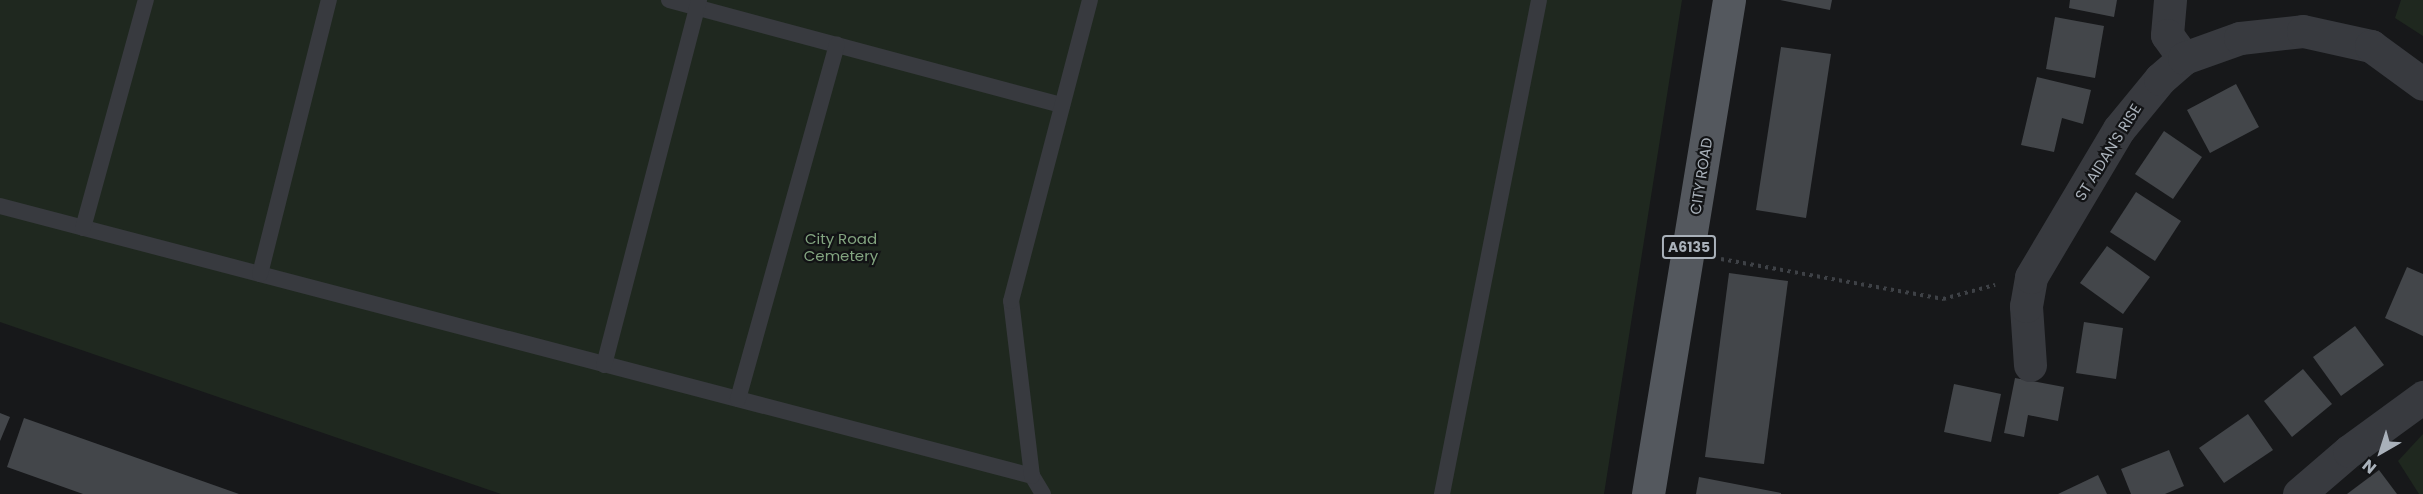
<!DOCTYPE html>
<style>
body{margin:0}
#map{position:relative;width:2423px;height:494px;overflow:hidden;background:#17181a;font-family:Poppins,sans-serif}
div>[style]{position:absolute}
.green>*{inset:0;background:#1f281f}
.building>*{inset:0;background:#43464a}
.path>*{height:4px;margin-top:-2px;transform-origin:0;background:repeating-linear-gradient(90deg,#3e4146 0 3px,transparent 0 7.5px)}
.lane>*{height:16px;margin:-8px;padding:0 8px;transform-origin:8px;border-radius:8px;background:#383a3f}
.street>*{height:33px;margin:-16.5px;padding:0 16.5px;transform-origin:16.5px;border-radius:16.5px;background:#383a3f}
.primary>*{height:33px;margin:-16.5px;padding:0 16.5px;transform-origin:16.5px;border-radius:16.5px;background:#54585e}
span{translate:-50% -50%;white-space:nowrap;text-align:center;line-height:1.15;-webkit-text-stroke:4.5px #121315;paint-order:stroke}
.shield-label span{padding:2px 4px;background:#121315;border:2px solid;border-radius:4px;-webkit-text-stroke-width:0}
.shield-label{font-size:14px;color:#a9b1ba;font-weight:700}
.street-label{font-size:15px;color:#a9b1ba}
.park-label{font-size:15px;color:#83a580}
.north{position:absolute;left:2351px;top:422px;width:60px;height:60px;-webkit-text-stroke:4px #121315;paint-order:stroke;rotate:219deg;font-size:16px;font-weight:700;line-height:24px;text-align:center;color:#a9b1ba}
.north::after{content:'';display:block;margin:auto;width:21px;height:27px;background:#a9b1ba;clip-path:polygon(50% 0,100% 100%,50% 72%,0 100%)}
</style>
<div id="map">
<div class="green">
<i style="clip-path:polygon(0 0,1682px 0,1604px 494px,501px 494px,0 322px)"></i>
<i style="clip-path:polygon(2401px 0,2423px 0,2423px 36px,2395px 18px)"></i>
<i style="clip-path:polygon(2423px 434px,2423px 494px,2419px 494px,2398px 461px)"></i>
</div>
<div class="building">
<i style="clip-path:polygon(1780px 0,1832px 0,1830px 10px)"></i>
<i style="clip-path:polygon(2070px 0,2117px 0,2114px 17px,2069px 8px)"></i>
<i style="clip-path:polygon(2055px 17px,2104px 26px,2095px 78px,2046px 69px)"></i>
<i style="clip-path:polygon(1781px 47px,1831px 54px,1806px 218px,1756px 210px)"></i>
<i style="clip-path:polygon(2037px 77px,2091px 90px,2083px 124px,2062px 118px,2054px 152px,2021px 145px)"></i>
<i style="clip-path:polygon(2236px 84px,2259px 127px,2210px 153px,2187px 110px)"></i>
<i style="clip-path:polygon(2164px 131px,2202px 157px,2173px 199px,2135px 174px)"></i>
<i style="clip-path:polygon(2136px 192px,2181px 221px,2155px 261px,2110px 232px)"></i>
<i style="clip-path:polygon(2107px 246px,2150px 277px,2123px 314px,2080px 283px)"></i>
<i style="clip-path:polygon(2407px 267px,2423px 274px,2423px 336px,2385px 318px)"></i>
<i style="clip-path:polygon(1729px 273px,1788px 281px,1764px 464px,1705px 457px)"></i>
<i style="clip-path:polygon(2084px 322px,2123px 328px,2116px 379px,2076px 373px)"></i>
<i style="clip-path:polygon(2355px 326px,2384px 365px,2341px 396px,2313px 357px)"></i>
<i style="clip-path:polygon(2303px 369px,2332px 404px,2292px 437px,2264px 401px)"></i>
<i style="clip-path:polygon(2015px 378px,2064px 387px,2058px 421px,2028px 415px,2024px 437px,2004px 433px)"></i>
<i style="clip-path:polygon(1954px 384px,2001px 394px,1991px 442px,1944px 432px)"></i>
<i style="clip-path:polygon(0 413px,10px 417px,0 441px)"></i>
<i style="clip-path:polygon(2248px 414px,2273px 450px,2224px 483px,2199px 448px)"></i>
<i style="clip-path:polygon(24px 418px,239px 494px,83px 494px,7px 467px)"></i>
<i style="clip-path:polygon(2169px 450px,2184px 486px,2165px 494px,2131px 494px,2121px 469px)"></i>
<i style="clip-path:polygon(2379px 470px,2397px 494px,2347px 494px)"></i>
<i style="clip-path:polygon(2098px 475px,2107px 494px,2058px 494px)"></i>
<i style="clip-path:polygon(1699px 477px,1781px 493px,1781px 494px,1696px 494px)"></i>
</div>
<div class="path">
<i style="left:1721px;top:259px;width:226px;rotate:10.2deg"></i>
<i style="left:1943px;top:299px;width:54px;rotate:-15.1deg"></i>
</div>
<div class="lane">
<i style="left:669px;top:0;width:407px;rotate:15deg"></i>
<i style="left:0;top:206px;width:1067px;rotate:14.66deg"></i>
<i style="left:83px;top:228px;width:237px;rotate:-74.6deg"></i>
<i style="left:260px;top:274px;width:283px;rotate:-75.9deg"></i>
<i style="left:604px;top:365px;width:377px;rotate:-75.4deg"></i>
<i style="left:738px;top:399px;width:368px;rotate:-74.4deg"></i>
<i style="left:1043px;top:494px;width:21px;rotate:-121deg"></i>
<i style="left:1032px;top:476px;width:176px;rotate:-96.8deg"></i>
<i style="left:1011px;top:301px;width:311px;rotate:-75.3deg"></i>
<i style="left:1442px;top:494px;width:503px;rotate:-78.89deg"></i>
</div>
<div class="street">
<i style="left:2170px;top:0;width:35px;rotate:95deg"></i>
<i style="left:2167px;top:35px;width:29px;rotate:54deg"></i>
<i style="left:2030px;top:365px;width:59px;rotate:-93.9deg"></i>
<i style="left:2026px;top:306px;width:29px;rotate:-80deg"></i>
<i style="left:2031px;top:277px;width:172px;rotate:-59.3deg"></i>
<i style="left:2119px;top:129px;width:65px;rotate:-50.6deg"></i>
<i style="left:2160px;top:79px;width:32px;rotate:-41deg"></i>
<i style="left:2184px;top:58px;width:59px;rotate:-19.7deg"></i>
<i style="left:2240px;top:38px;width:63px;rotate:-6.3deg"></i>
<i style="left:2303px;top:31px;width:70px;rotate:12.4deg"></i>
<i style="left:2371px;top:46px;width:64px;rotate:36.2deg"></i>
<i style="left:2299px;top:494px;width:66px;rotate:-40.7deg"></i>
<i style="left:2349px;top:451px;width:92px;rotate:-36.1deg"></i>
</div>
<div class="primary">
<i style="left:1648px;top:494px;width:501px;rotate:-80.69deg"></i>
</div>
<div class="shield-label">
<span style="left:1689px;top:247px">A6135</span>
</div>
<div class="street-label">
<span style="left:2108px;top:152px;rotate:-58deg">ST AIDAN'S RISE</span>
<span style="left:1701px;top:176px;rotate:-81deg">CITY ROAD</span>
</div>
<div class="park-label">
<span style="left:841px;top:247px">City Road<br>Cemetery</span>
</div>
<div class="north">N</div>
</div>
